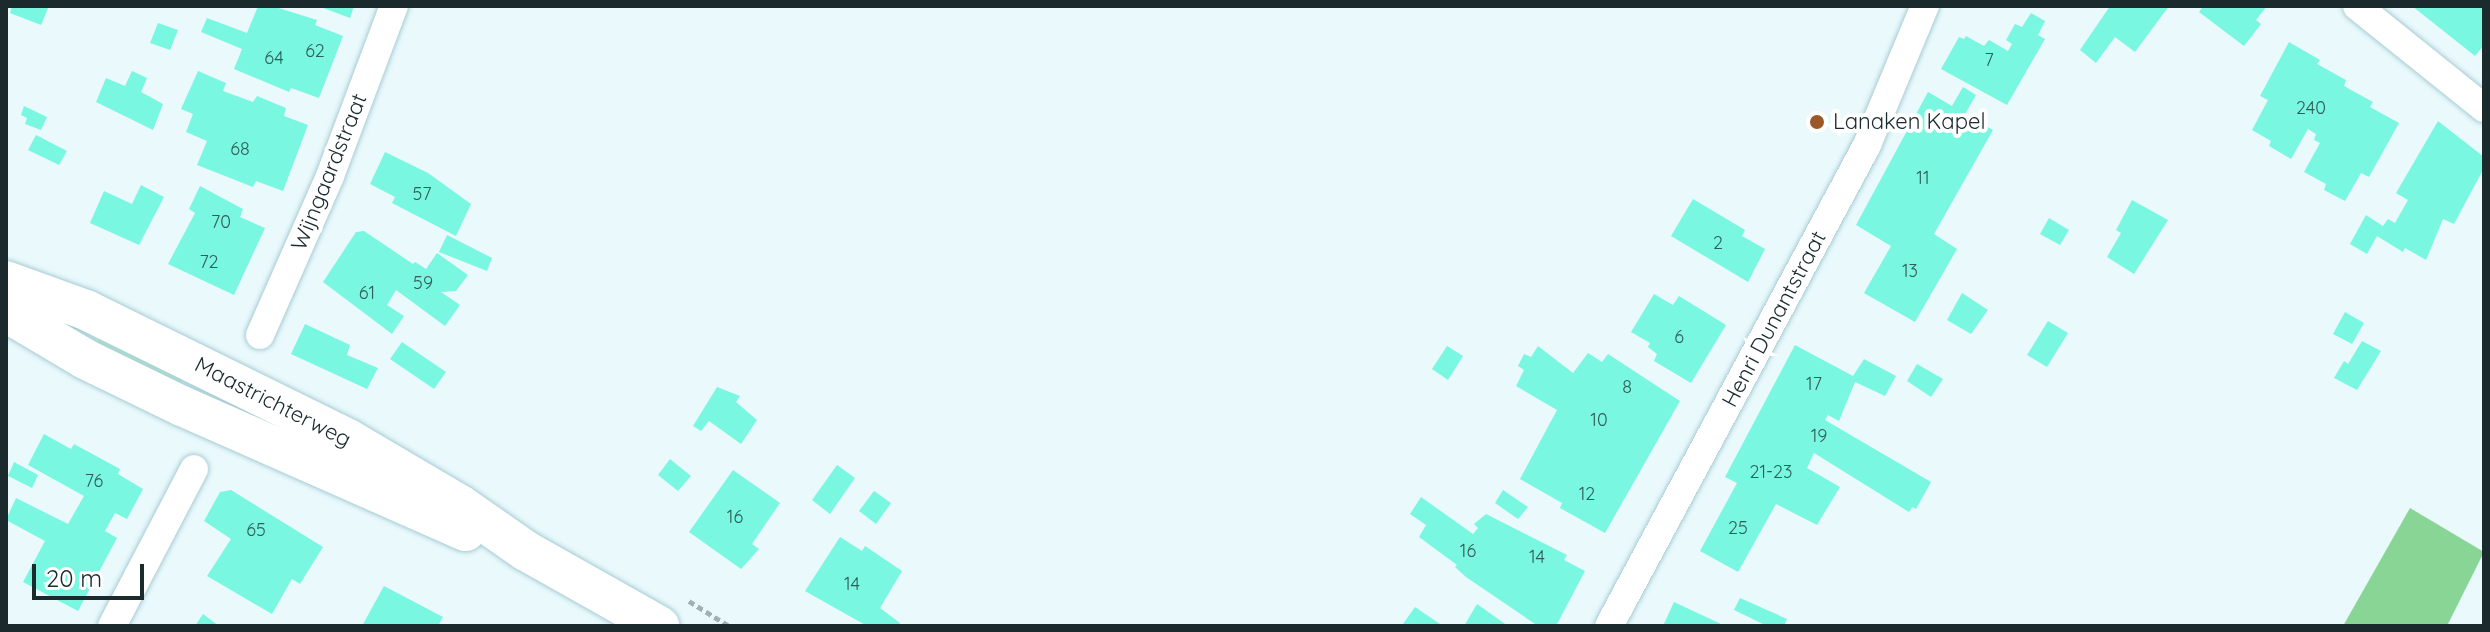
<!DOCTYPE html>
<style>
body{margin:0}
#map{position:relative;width:2490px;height:632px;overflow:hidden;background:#e9f9fc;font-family:Quicksand,sans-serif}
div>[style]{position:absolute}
.green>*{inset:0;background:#b7fcc1}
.forest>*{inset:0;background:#89d595}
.building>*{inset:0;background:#7af7e0}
.path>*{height:5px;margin-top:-2.5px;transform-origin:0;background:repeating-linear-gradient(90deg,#a0b0b3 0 6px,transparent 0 10px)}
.roads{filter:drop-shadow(0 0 2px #a6ccd4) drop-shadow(0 0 2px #a6ccd4)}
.minor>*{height:28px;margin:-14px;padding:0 14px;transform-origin:14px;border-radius:14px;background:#fff}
.secondary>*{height:40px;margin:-20px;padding:0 20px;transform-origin:20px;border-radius:20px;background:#fff}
.dots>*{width:22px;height:22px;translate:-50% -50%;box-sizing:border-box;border:4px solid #fff;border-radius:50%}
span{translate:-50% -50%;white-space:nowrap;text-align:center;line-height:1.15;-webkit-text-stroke:8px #fff;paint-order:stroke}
.number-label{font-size:18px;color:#325d5a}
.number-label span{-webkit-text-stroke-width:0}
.poi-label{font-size:22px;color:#1a2a2d}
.left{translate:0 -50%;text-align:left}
.street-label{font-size:22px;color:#1a2a2d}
.frame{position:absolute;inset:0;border:8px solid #1a2a2d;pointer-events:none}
.scale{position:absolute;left:32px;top:564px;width:112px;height:36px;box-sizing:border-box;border:4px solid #1a2a2d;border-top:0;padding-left:10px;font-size:24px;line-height:28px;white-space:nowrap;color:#1a2a2d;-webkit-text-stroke:6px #fff;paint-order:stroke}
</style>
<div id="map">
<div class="green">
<i style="clip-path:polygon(102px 331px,187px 370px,178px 390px,93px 351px)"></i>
</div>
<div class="forest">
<i style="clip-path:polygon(2410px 508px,2484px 552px,2447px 626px,2343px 626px)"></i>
</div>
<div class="building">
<i style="clip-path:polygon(12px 6px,49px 6px,41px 25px,10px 13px)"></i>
<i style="clip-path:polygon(258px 6px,272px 6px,317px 20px,315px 25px,343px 36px,319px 98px,291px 88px,289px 92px,234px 69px,242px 49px,201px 32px,207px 18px,247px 33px)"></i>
<i style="clip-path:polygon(318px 6px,354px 6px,350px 18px)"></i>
<i style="clip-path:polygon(2110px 6px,2169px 6px,2135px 52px,2115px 37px,2096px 63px,2080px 50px)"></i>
<i style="clip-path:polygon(2203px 6px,2267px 6px,2256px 20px,2261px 24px,2244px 46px,2199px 12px)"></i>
<i style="clip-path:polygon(2412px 6px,2484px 6px,2484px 45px,2475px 56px)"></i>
<i style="clip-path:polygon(2031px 13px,2045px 21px,2038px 35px,2045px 39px,2007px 105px,1941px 69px,1959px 37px,1964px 39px,1966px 36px,1984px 46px,1989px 40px,2008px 51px,2012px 44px,2006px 40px,2015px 24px,2022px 27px)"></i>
<i style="clip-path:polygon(158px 23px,178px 30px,170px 50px,150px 43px)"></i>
<i style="clip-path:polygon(2289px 42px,2320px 60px,2317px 64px,2346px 80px,2344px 86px,2373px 102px,2370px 107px,2399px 123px,2369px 177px,2361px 173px,2345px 201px,2324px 190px,2326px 184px,2304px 172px,2320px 143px,2314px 140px,2316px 134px,2308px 129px,2291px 159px,2269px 146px,2271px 141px,2252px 130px,2268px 100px,2260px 96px)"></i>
<i style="clip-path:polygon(132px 71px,147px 78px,141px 92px,163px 104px,153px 130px,96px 102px,106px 78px,125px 86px)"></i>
<i style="clip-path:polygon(198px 71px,226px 83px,223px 91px,253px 102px,257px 96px,286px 108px,284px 116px,308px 125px,283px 191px,256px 181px,253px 187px,197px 165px,207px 141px,186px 132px,193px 114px,181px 109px)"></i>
<i style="clip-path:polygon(1963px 87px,1976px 95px,1965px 114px,1993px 130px,1934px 234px,1957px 249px,1915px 322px,1864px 293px,1891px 246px,1856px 225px,1928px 92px,1952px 106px)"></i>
<i style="clip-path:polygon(24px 106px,47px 117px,41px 130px,25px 124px,27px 118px,21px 115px)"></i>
<i style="clip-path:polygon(2438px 121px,2484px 157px,2484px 168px,2454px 224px,2443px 219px,2426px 260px,2405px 248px,2403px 252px,2377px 236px,2367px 254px,2350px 244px,2366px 215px,2383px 226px,2388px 219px,2395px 223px,2408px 200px,2396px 193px)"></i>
<i style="clip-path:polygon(36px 135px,67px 151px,59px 165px,28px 150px)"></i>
<i style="clip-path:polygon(385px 152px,428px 173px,471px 204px,456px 236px,392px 203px,395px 197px,370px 184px)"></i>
<i style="clip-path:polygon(141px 185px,164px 197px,139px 245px,90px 223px,104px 191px,132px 204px)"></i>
<i style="clip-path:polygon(200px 186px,243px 209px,240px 217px,265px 228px,234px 295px,168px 264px,195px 213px,189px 209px)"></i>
<i style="clip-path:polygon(1693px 199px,1745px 230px,1742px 236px,1765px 249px,1748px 282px,1671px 236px)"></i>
<i style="clip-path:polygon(2132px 200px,2168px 220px,2134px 274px,2107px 257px,2121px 233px,2116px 230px)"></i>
<i style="clip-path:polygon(2049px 218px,2069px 230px,2060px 245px,2040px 234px)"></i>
<i style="clip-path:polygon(364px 231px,413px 264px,415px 262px,426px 269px,437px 253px,468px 275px,456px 291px,441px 292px,460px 305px,445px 326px,396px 290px,387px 305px,404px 316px,392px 334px,323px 282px,356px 232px)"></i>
<i style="clip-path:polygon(447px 235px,492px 258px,487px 271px,439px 252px)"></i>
<i style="clip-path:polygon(1962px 293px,1988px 310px,1971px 334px,1947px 320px)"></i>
<i style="clip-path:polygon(1654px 294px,1673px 305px,1679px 296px,1726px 325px,1691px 383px,1654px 361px,1657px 354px,1648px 347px,1650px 343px,1631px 332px)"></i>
<i style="clip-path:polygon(2345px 312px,2364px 323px,2352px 344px,2333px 334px)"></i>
<i style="clip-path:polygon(2048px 321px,2068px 333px,2047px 367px,2027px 355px)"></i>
<i style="clip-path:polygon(305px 324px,350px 345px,347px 355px,378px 368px,367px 389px,291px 354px)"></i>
<i style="clip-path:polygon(2362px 341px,2381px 351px,2357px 390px,2334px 378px,2344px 361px,2348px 364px)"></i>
<i style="clip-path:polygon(402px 342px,446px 372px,434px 389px,390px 359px)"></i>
<i style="clip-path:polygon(1795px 345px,1853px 376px,1864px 359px,1896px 376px,1885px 396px,1855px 382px,1839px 421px,1828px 415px,1825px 420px,1931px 482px,1916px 509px,1912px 507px,1909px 512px,1814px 453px,1807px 468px,1840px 487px,1817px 525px,1776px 504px,1738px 572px,1700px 551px,1737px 483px,1725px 477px)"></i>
<i style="clip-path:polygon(1447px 346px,1463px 356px,1448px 380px,1432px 369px)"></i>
<i style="clip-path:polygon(1538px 346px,1573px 373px,1588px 353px,1602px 362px,1608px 354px,1680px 401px,1605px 533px,1560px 508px,1562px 503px,1520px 479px,1557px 410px,1516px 386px,1524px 370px,1518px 366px,1524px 354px,1531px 357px)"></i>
<i style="clip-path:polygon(1917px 364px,1943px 379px,1931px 397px,1907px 381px)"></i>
<i style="clip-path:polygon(717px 387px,740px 396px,736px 402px,757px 420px,741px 444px,709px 421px,701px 431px,693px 426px)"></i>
<i style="clip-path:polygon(44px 434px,71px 449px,74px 444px,120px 469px,118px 474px,143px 489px,127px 519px,115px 513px,105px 531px,117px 538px,78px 611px,23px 582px,45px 541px,6px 520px,16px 498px,68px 524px,84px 496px,28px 465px)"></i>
<i style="clip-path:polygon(670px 459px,691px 476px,678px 491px,658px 475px)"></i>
<i style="clip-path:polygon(14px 462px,38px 475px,32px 488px,8px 476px)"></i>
<i style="clip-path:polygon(837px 465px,855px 478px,830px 514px,812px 500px)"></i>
<i style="clip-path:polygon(733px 470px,780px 503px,752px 544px,759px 549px,741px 569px,689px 532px)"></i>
<i style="clip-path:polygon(231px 490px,323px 547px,300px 584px,292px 579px,272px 614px,207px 576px,231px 539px,204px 521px,220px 492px)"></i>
<i style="clip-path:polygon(1503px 490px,1528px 507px,1518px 519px,1495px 503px)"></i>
<i style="clip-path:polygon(874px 491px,891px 503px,876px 524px,859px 511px)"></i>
<i style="clip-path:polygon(1421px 497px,1473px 534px,1478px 528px,1474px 524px,1486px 514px,1567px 555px,1564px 560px,1585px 571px,1556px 626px,1538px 626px,1466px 577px,1455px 567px,1457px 565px,1419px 537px,1426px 525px,1410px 514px)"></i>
<i style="clip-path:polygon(840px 537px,862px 551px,865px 546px,902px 571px,880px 608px,900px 623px,898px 626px,867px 626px,805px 591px)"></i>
<i style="clip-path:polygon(384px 586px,443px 617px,438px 626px,362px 626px)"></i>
<i style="clip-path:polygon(1740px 598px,1787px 619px,1784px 626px,1767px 626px,1734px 610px)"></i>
<i style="clip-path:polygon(1674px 602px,1721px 624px,1663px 626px)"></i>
<i style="clip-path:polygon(1477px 604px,1508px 626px,1464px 626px)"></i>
<i style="clip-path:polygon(1415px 607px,1443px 626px,1405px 626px,1403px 624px)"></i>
<i style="clip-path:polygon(203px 614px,219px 626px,195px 626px)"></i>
</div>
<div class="path">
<i style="left:689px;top:601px;width:47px;rotate:32deg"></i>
</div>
<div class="roads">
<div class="minor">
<i style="left:2357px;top:6px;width:163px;rotate:38.8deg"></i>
<i style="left:260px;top:335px;width:174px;rotate:-66.2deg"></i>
<i style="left:330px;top:176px;width:182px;rotate:-69.4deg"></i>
<i style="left:112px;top:626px;width:177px;rotate:-62.4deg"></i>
<i style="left:1609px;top:626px;width:546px;rotate:-61.79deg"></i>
<i style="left:1867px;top:145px;width:151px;rotate:-67.4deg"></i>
</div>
<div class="secondary">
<i style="left:6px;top:281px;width:85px;rotate:19.9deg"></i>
<i style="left:86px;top:310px;width:292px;rotate:26.2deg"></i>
<i style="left:348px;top:439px;width:130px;rotate:30.5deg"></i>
<i style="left:460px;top:505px;width:80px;rotate:34.9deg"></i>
<i style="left:526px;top:551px;width:153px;rotate:29.4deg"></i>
<i style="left:6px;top:312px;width:92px;rotate:30.7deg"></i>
<i style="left:85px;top:359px;width:108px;rotate:25.9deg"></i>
<i style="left:182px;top:406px;width:310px;rotate:23.8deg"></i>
</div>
</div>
<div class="dots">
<i style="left:1817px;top:122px;background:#9b5828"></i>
</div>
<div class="number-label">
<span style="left:315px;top:51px">62</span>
<span style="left:274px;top:58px">64</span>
<span style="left:1989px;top:60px">7</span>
<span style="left:2311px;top:108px">240</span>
<span style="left:240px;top:149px">68</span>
<span style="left:1923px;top:178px">11</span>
<span style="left:422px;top:194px">57</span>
<span style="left:221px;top:222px">70</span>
<span style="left:1718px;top:243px">2</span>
<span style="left:209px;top:262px">72</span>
<span style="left:1910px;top:271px">13</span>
<span style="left:423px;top:283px">59</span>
<span style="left:367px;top:293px">61</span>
<span style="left:1679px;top:337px">6</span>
<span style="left:1814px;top:384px">17</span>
<span style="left:1627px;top:387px">8</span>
<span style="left:1599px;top:420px">10</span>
<span style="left:1819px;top:436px">19</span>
<span style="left:1771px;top:472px">21-23</span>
<span style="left:94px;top:481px">76</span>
<span style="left:1587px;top:494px">12</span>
<span style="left:735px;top:517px">16</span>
<span style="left:1738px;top:528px">25</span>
<span style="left:256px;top:530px">65</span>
<span style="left:1468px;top:551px">16</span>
<span style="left:1537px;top:557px">14</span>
<span style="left:852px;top:584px">14</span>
</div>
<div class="poi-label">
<span class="left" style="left:1833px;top:122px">Lanaken Kapel</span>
</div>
<div class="street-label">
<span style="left:329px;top:172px;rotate:-68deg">Wijngaardstraat</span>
<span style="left:1774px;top:319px;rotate:-62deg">Henri Dunantstraat</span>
<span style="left:273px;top:402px;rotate:27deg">Maastrichterweg</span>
</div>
<div class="frame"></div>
<div class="scale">20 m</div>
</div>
